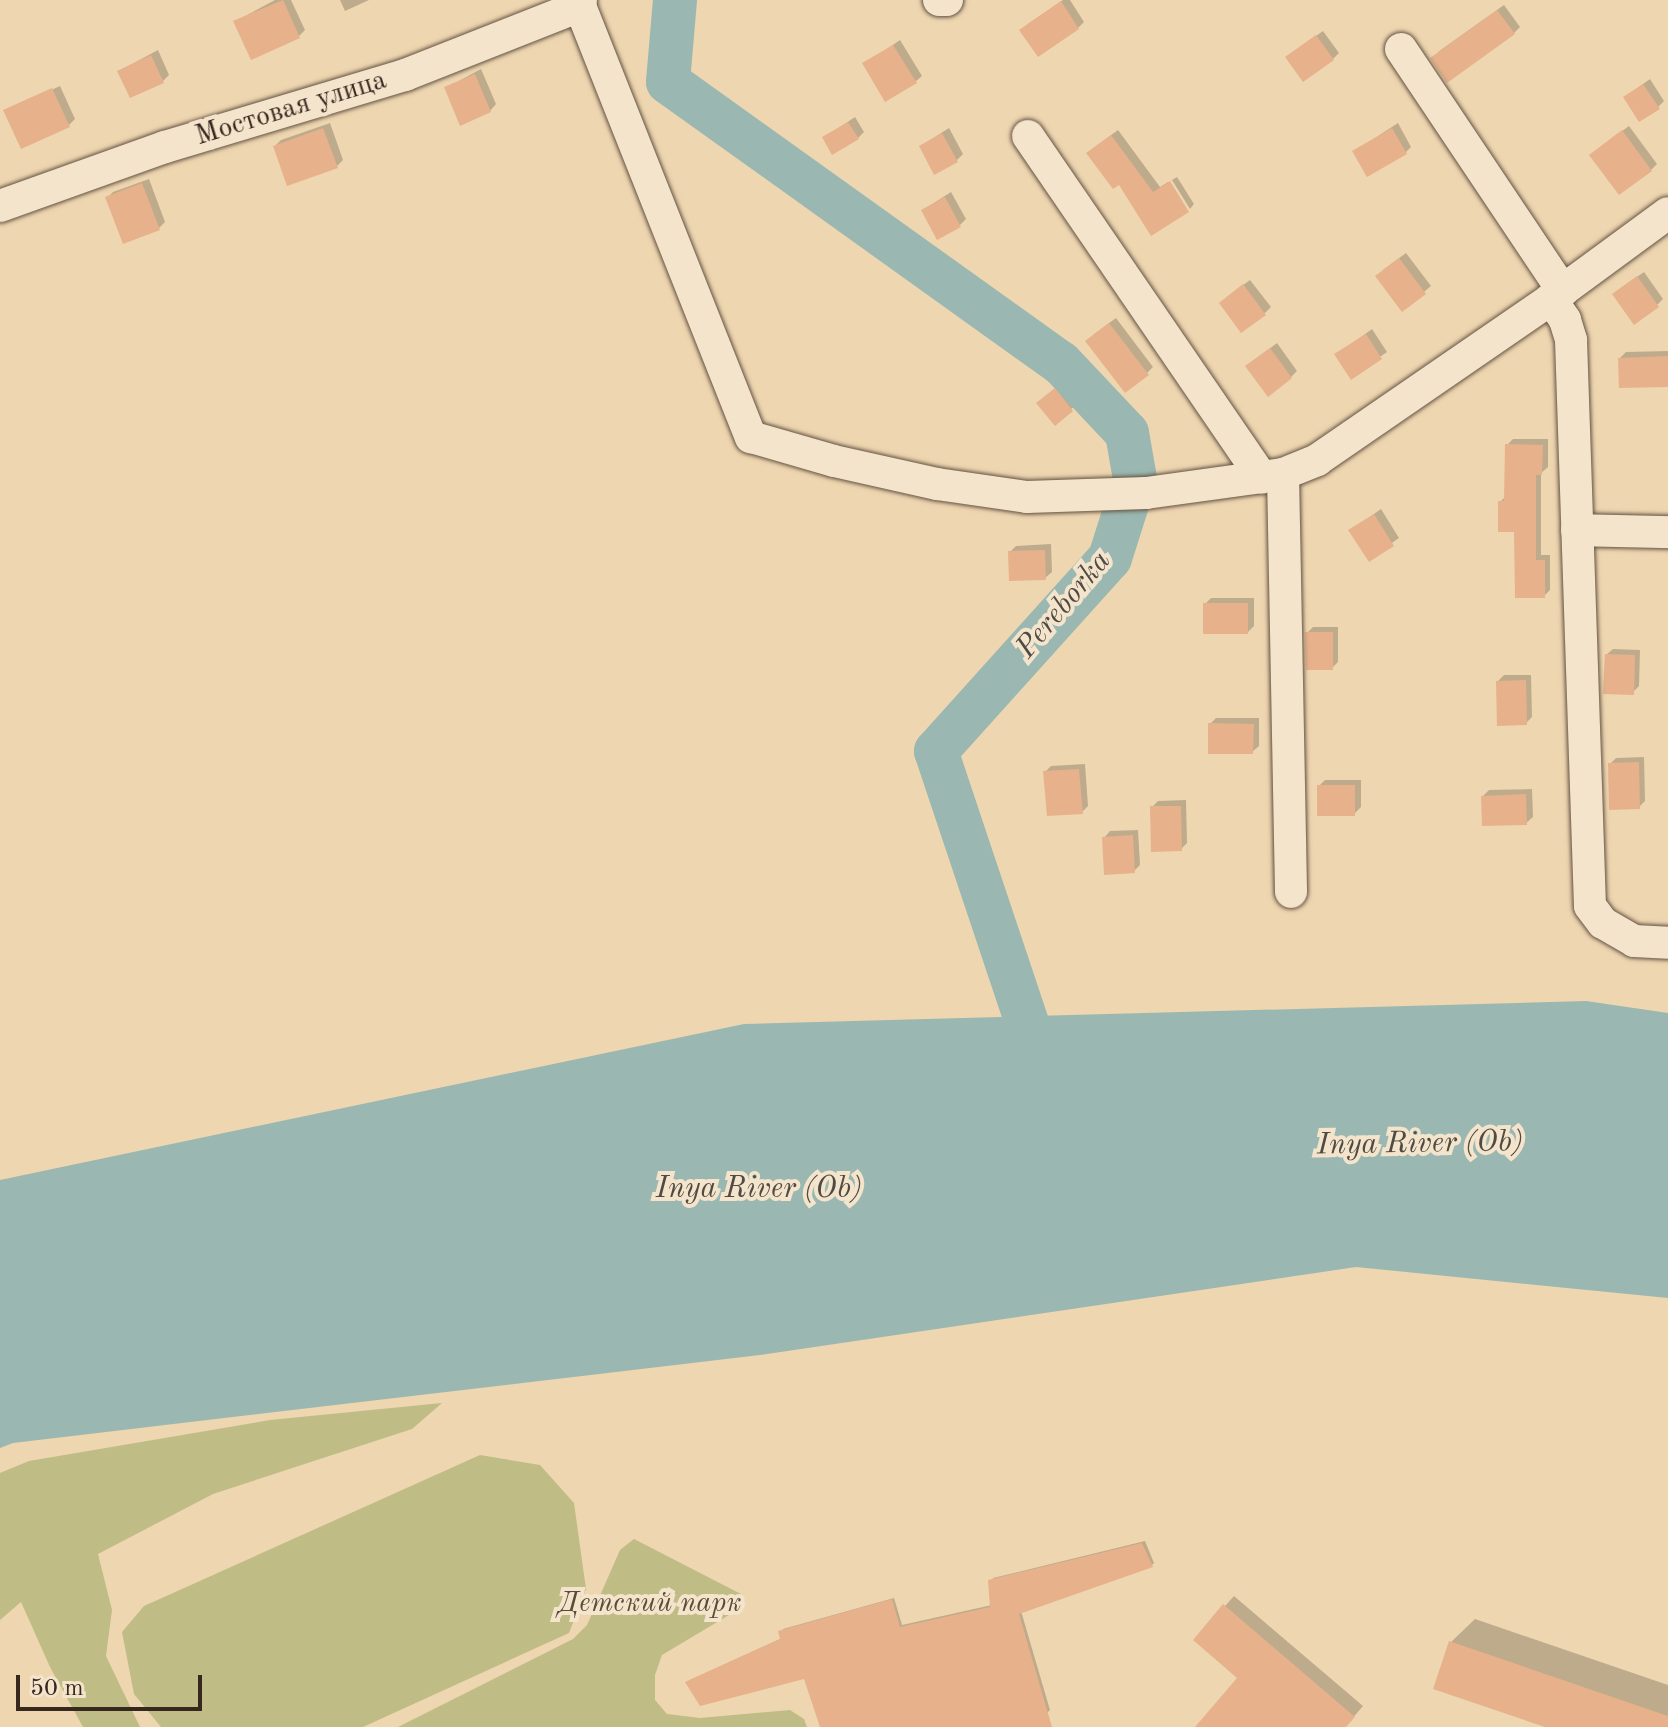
<!DOCTYPE html>
<meta charset="utf-8">
<style>
body{margin:0}
#map{position:relative;width:1668px;height:1727px;overflow:hidden;background:#eed6b0;font-family:"Old Standard TT",serif}
div>[style]{position:absolute}
.green>*{inset:0;background:#c0bc86}
.water>*{inset:0;background:#9ab8b1}
.shadow>*{inset:0;background:#0003}
.river>*{height:44px;margin:-22px;padding:0 22px;transform-origin:22px;border-radius:22px;background:#9ab8b1}
.building>*{inset:0;background:#e6b18b}
.roads{filter:drop-shadow(0 0 2px #645343) drop-shadow(0 0 2px #645343)}
.minor>*{height:32px;margin:-16px;padding:0 16px;transform-origin:16px;border-radius:16px;background:#f4e4cc}
span{translate:-50% -50%;white-space:nowrap;text-align:center;line-height:1.15;-webkit-text-stroke:8px #f4e4cc;paint-order:stroke}
.street-label{font-size:28px;color:#36271f}
.park-label{font-size:28px;color:#584c39;font-style:italic}
.water-label{font-size:30px;color:#4f4b44;font-style:italic}
.scale{position:absolute;left:16px;top:1675px;width:186px;height:36px;box-sizing:border-box;border:4px solid #36271f;border-top:0;padding-left:10px;font-size:24px;line-height:28px;white-space:nowrap;color:#36271f;-webkit-text-stroke:6px #f4e4cc;paint-order:stroke}
</style>
<div id="map">
<div class="green">
<i style="clip-path:polygon(442px 1403px,412px 1429px,213px 1494px,98px 1554px,112px 1610px,106px 1656px,140px 1727px,83px 1727px,50px 1667px,21px 1602px,0 1620px,0 1473px,29px 1461px,270px 1420px)"></i>
<i style="clip-path:polygon(480px 1455px,540px 1465px,574px 1503px,586px 1589px,569px 1633px,363px 1727px,161px 1727px,134px 1694px,122px 1632px,144px 1606px)"></i>
<i style="clip-path:polygon(634px 1539px,741px 1594px,744px 1606px,662px 1655px,655px 1675px,655px 1700px,667px 1714px,700px 1718px,790px 1710px,804px 1719px,807px 1727px,398px 1727px,573px 1639px,587px 1625px,620px 1550px)"></i>
</div>
<div class="water">
<i style="clip-path:polygon(1586px 1001px,1668px 1013px,1668px 1298px,1356px 1267px,760px 1355px,13px 1443px,0 1448px,0 1180px,744px 1024px)"></i>
</div>
<div class="shadow">
<i style="clip-path:polygon(275px 0,291px 0,305px 30px,299px 36px,236px 21px)"></i>
<i style="clip-path:polygon(340px 0,369px 0,345px 11px)"></i>
<i style="clip-path:polygon(1063px 0,1070px 0,1084px 22px,1078px 28px,1028px 24px)"></i>
<i style="clip-path:polygon(1504px 5px,1520px 27px,1514px 33px,1438px 52px)"></i>
<i style="clip-path:polygon(1323px 31px,1339px 53px,1333px 59px,1294px 52px)"></i>
<i style="clip-path:polygon(900px 40px,922px 76px,915px 82px,865px 64px)"></i>
<i style="clip-path:polygon(158px 50px,169px 75px,163px 81px,119px 71px)"></i>
<i style="clip-path:polygon(481px 69px,496px 104px,490px 111px,446px 88px)"></i>
<i style="clip-path:polygon(1650px 79px,1664px 101px,1658px 107px,1625px 97px)"></i>
<i style="clip-path:polygon(60px 86px,75px 119px,69px 125px,6px 111px)"></i>
<i style="clip-path:polygon(855px 117px,864px 132px,858px 138px,825px 137px)"></i>
<i style="clip-path:polygon(330px 123px,343px 160px,337px 166px,275px 146px,281px 140px)"></i>
<i style="clip-path:polygon(1398px 123px,1411px 147px,1405px 153px,1355px 151px)"></i>
<i style="clip-path:polygon(1629px 126px,1657px 164px,1651px 170px,1598px 149px)"></i>
<i style="clip-path:polygon(949px 128px,963px 154px,957px 160px,921px 146px)"></i>
<i style="clip-path:polygon(1118px 130px,1160px 187px,1168px 182px,1187px 211px,1152px 233px,1095px 147px)"></i>
<i style="clip-path:polygon(1177px 177px,1194px 204px,1190px 209px,1172px 180px)"></i>
<i style="clip-path:polygon(149px 179px,165px 222px,159px 228px,107px 198px,113px 192px)"></i>
<i style="clip-path:polygon(951px 192px,966px 219px,960px 225px,923px 210px)"></i>
<i style="clip-path:polygon(1406px 253px,1431px 286px,1402px 310px,1383px 270px)"></i>
<i style="clip-path:polygon(1644px 272px,1663px 299px,1657px 305px,1621px 288px)"></i>
<i style="clip-path:polygon(1250px 280px,1271px 307px,1265px 313px,1227px 297px)"></i>
<i style="clip-path:polygon(1116px 318px,1153px 367px,1147px 373px,1093px 335px)"></i>
<i style="clip-path:polygon(1372px 329px,1387px 352px,1351px 377px,1336px 355px)"></i>
<i style="clip-path:polygon(1277px 343px,1297px 371px,1291px 377px,1254px 360px)"></i>
<i style="clip-path:polygon(1668px 351px,1668px 385px,1620px 358px,1626px 352px)"></i>
<i style="clip-path:polygon(1062px 383px,1078px 403px,1055px 423px,1045px 397px)"></i>
<i style="clip-path:polygon(1513px 439px,1548px 439px,1548px 467px,1541px 473px,1541px 555px,1550px 555px,1550px 590px,1544px 596px,1516px 530px,1500px 502px,1506px 496px,1507px 445px)"></i>
<i style="clip-path:polygon(1381px 509px,1399px 538px,1369px 559px,1351px 530px)"></i>
<i style="clip-path:polygon(1051px 544px,1052px 572px,1045px 578px,1010px 552px,1016px 546px)"></i>
<i style="clip-path:polygon(1211px 598px,1254px 598px,1254px 626px,1248px 632px,1205px 604px)"></i>
<i style="clip-path:polygon(1313px 627px,1338px 627px,1338px 662px,1332px 668px,1307px 633px)"></i>
<i style="clip-path:polygon(1613px 649px,1640px 650px,1639px 686px,1633px 692px,1606px 655px)"></i>
<i style="clip-path:polygon(1504px 675px,1531px 675px,1532px 717px,1526px 723px,1498px 681px)"></i>
<i style="clip-path:polygon(1216px 718px,1259px 718px,1259px 746px,1252px 752px,1210px 724px)"></i>
<i style="clip-path:polygon(1644px 757px,1645px 801px,1639px 807px,1610px 764px,1616px 758px)"></i>
<i style="clip-path:polygon(1085px 764px,1088px 806px,1082px 812px,1045px 772px,1051px 766px)"></i>
<i style="clip-path:polygon(1325px 780px,1361px 780px,1361px 807px,1354px 814px,1319px 786px)"></i>
<i style="clip-path:polygon(1532px 789px,1533px 817px,1526px 823px,1483px 796px,1489px 790px)"></i>
<i style="clip-path:polygon(1186px 800px,1187px 843px,1181px 849px,1152px 807px,1158px 801px)"></i>
<i style="clip-path:polygon(1138px 830px,1140px 865px,1134px 871px,1104px 838px,1110px 831px)"></i>
<i style="clip-path:polygon(1145px 1541px,1154px 1563px,1152px 1565px,1021px 1611px,1050px 1710px,1033px 1727px,823px 1727px,805px 1677px,690px 1680px,782px 1638px,783px 1629px,894px 1598px,902px 1625px,992px 1605px,993px 1578px)"></i>
<i style="clip-path:polygon(1234px 1596px,1363px 1706px,1345px 1727px,1197px 1727px,1240px 1677px,1225px 1606px)"></i>
<i style="clip-path:polygon(1475px 1619px,1668px 1685px,1668px 1727px,1551px 1727px,1451px 1642px)"></i>
</div>
<div class="river">
<i style="left:675px;top:0;width:82px;rotate:94.9deg"></i>
<i style="left:668px;top:82px;width:483px;rotate:35.6deg"></i>
<i style="left:1061px;top:363px;width:96px;rotate:46.7deg"></i>
<i style="left:1127px;top:433px;width:47px;rotate:80.1deg"></i>
<i style="left:1135px;top:479px;width:83px;rotate:107.6deg"></i>
<i style="left:1110px;top:558px;width:260px;rotate:132deg"></i>
<i style="left:936px;top:751px;width:340px;rotate:71.5deg"></i>
</div>
<div class="building">
<i style="clip-path:polygon(283px 0,300px 38px,251px 60px,233px 21px)"></i>
<i style="clip-path:polygon(1061px 1px,1079px 29px,1038px 57px,1019px 30px)"></i>
<i style="clip-path:polygon(1497px 10px,1515px 34px,1447px 83px,1430px 58px)"></i>
<i style="clip-path:polygon(1316px 35px,1334px 60px,1303px 82px,1285px 57px)"></i>
<i style="clip-path:polygon(893px 45px,917px 83px,885px 102px,862px 63px)"></i>
<i style="clip-path:polygon(151px 55px,164px 83px,130px 98px,117px 71px)"></i>
<i style="clip-path:polygon(475px 74px,491px 112px,460px 126px,444px 87px)"></i>
<i style="clip-path:polygon(1643px 84px,1660px 109px,1639px 122px,1623px 97px)"></i>
<i style="clip-path:polygon(52px 88px,70px 127px,21px 149px,3px 110px)"></i>
<i style="clip-path:polygon(848px 122px,859px 139px,832px 155px,822px 137px)"></i>
<i style="clip-path:polygon(323px 128px,338px 168px,287px 186px,273px 146px)"></i>
<i style="clip-path:polygon(1392px 128px,1407px 154px,1367px 177px,1352px 151px)"></i>
<i style="clip-path:polygon(1622px 130px,1652px 171px,1619px 195px,1589px 155px)"></i>
<i style="clip-path:polygon(942px 133px,958px 162px,934px 175px,919px 146px)"></i>
<i style="clip-path:polygon(1111px 135px,1153px 192px,1170px 181px,1189px 212px,1151px 236px,1119px 185px,1113px 189px,1086px 153px)"></i>
<i style="clip-path:polygon(142px 183px,160px 230px,123px 244px,105px 197px)"></i>
<i style="clip-path:polygon(945px 197px,961px 227px,937px 240px,921px 210px)"></i>
<i style="clip-path:polygon(1399px 258px,1426px 294px,1402px 312px,1375px 276px)"></i>
<i style="clip-path:polygon(1637px 276px,1659px 307px,1634px 325px,1612px 294px)"></i>
<i style="clip-path:polygon(1243px 284px,1266px 315px,1241px 333px,1219px 303px)"></i>
<i style="clip-path:polygon(1109px 323px,1149px 375px,1125px 393px,1085px 341px)"></i>
<i style="clip-path:polygon(1366px 334px,1382px 359px,1351px 380px,1334px 354px)"></i>
<i style="clip-path:polygon(1270px 348px,1292px 378px,1268px 397px,1245px 366px)"></i>
<i style="clip-path:polygon(1668px 356px,1668px 387px,1619px 388px,1618px 358px)"></i>
<i style="clip-path:polygon(1055px 388px,1073px 411px,1055px 426px,1036px 403px)"></i>
<i style="clip-path:polygon(1505px 444px,1543px 445px,1542px 475px,1536px 475px,1536px 560px,1545px 560px,1545px 598px,1515px 598px,1514px 532px,1498px 532px,1498px 501px,1504px 501px)"></i>
<i style="clip-path:polygon(1374px 514px,1394px 546px,1369px 562px,1348px 530px)"></i>
<i style="clip-path:polygon(1045px 550px,1046px 580px,1009px 581px,1008px 551px)"></i>
<i style="clip-path:polygon(1203px 603px,1248px 603px,1248px 634px,1203px 634px)"></i>
<i style="clip-path:polygon(1305px 632px,1333px 632px,1333px 670px,1306px 670px)"></i>
<i style="clip-path:polygon(1605px 654px,1635px 655px,1634px 695px,1603px 694px)"></i>
<i style="clip-path:polygon(1526px 680px,1527px 725px,1497px 726px,1496px 681px)"></i>
<i style="clip-path:polygon(1208px 723px,1254px 724px,1253px 754px,1208px 754px)"></i>
<i style="clip-path:polygon(1639px 762px,1640px 809px,1609px 810px,1608px 763px)"></i>
<i style="clip-path:polygon(1079px 769px,1083px 814px,1047px 816px,1043px 771px)"></i>
<i style="clip-path:polygon(1317px 785px,1355px 785px,1355px 816px,1317px 816px)"></i>
<i style="clip-path:polygon(1526px 794px,1527px 825px,1482px 826px,1481px 796px)"></i>
<i style="clip-path:polygon(1150px 806px,1181px 806px,1182px 851px,1151px 852px)"></i>
<i style="clip-path:polygon(1133px 835px,1135px 873px,1104px 875px,1102px 837px)"></i>
<i style="clip-path:polygon(1142px 1543px,1153px 1567px,1019px 1614px,1052px 1727px,820px 1727px,804px 1679px,700px 1706px,685px 1682px,780px 1639px,778px 1631px,892px 1599px,900px 1627px,990px 1607px,988px 1580px)"></i>
<i style="clip-path:polygon(1223px 1604px,1355px 1717px,1346px 1727px,1195px 1727px,1237px 1678px,1193px 1640px)"></i>
<i style="clip-path:polygon(1449px 1641px,1668px 1716px,1668px 1727px,1545px 1727px,1433px 1689px)"></i>
</div>
<div class="roads">
<div class="minor">
<i style="left:581px;top:0;width:6px;rotate:99deg"></i>
<i style="left:580px;top:6px;width:464px;rotate:68.4deg"></i>
<i style="left:751px;top:437px;width:86px;rotate:16.1deg"></i>
<i style="left:834px;top:461px;width:106px;rotate:12.6deg"></i>
<i style="left:937px;top:484px;width:91px;rotate:8.2deg"></i>
<i style="left:1027px;top:497px;width:119px;rotate:-1.9deg"></i>
<i style="left:1146px;top:493px;width:138px;rotate:-7.9deg"></i>
<i style="left:1283px;top:474px;width:37px;rotate:-22deg"></i>
<i style="left:1317px;top:460px;width:284px;rotate:-34.5deg"></i>
<i style="left:1551px;top:299px;width:145px;rotate:-36.3deg"></i>
<i style="left:939px;top:0;width:8px"></i>
<i style="left:1401px;top:49px;width:291px;rotate:56.2deg"></i>
<i style="left:1028px;top:136px;width:414px;rotate:55.6deg"></i>
<i style="left:0;top:206px;width:175px;rotate:-19.7deg"></i>
<i style="left:165px;top:147px;width:251px;rotate:-16.7deg"></i>
<i style="left:405px;top:75px;width:188px;rotate:-21.5deg"></i>
<i style="left:1551px;top:299px;width:25px;rotate:56deg"></i>
<i style="left:1565px;top:320px;width:21px;rotate:73deg"></i>
<i style="left:1571px;top:340px;width:566px;rotate:88.08deg"></i>
<i style="left:1590px;top:906px;width:21px;rotate:53deg"></i>
<i style="left:1603px;top:923px;width:36px;rotate:30deg"></i>
<i style="left:1634px;top:941px;width:34px;rotate:3deg"></i>
<i style="left:1283px;top:474px;width:418px;rotate:88.9deg"></i>
<i style="left:1577px;top:530px;width:91px;rotate:1.3deg"></i>
</div>
</div>
<div class="street-label">
<span style="left:291px;top:109px;rotate:-17deg">Мостовая улица</span>
</div>
<div class="park-label">
<span style="left:650px;top:1604px">Детский парк</span>
</div>
<div class="water-label">
<span style="left:1064px;top:605px;rotate:-50deg">Pereborka</span>
<span style="left:1420px;top:1144px;rotate:-1deg">Inya River (Ob)</span>
<span style="left:759px;top:1189px">Inya River (Ob)</span>
</div>
<div class="scale">50 m</div>
</div>
